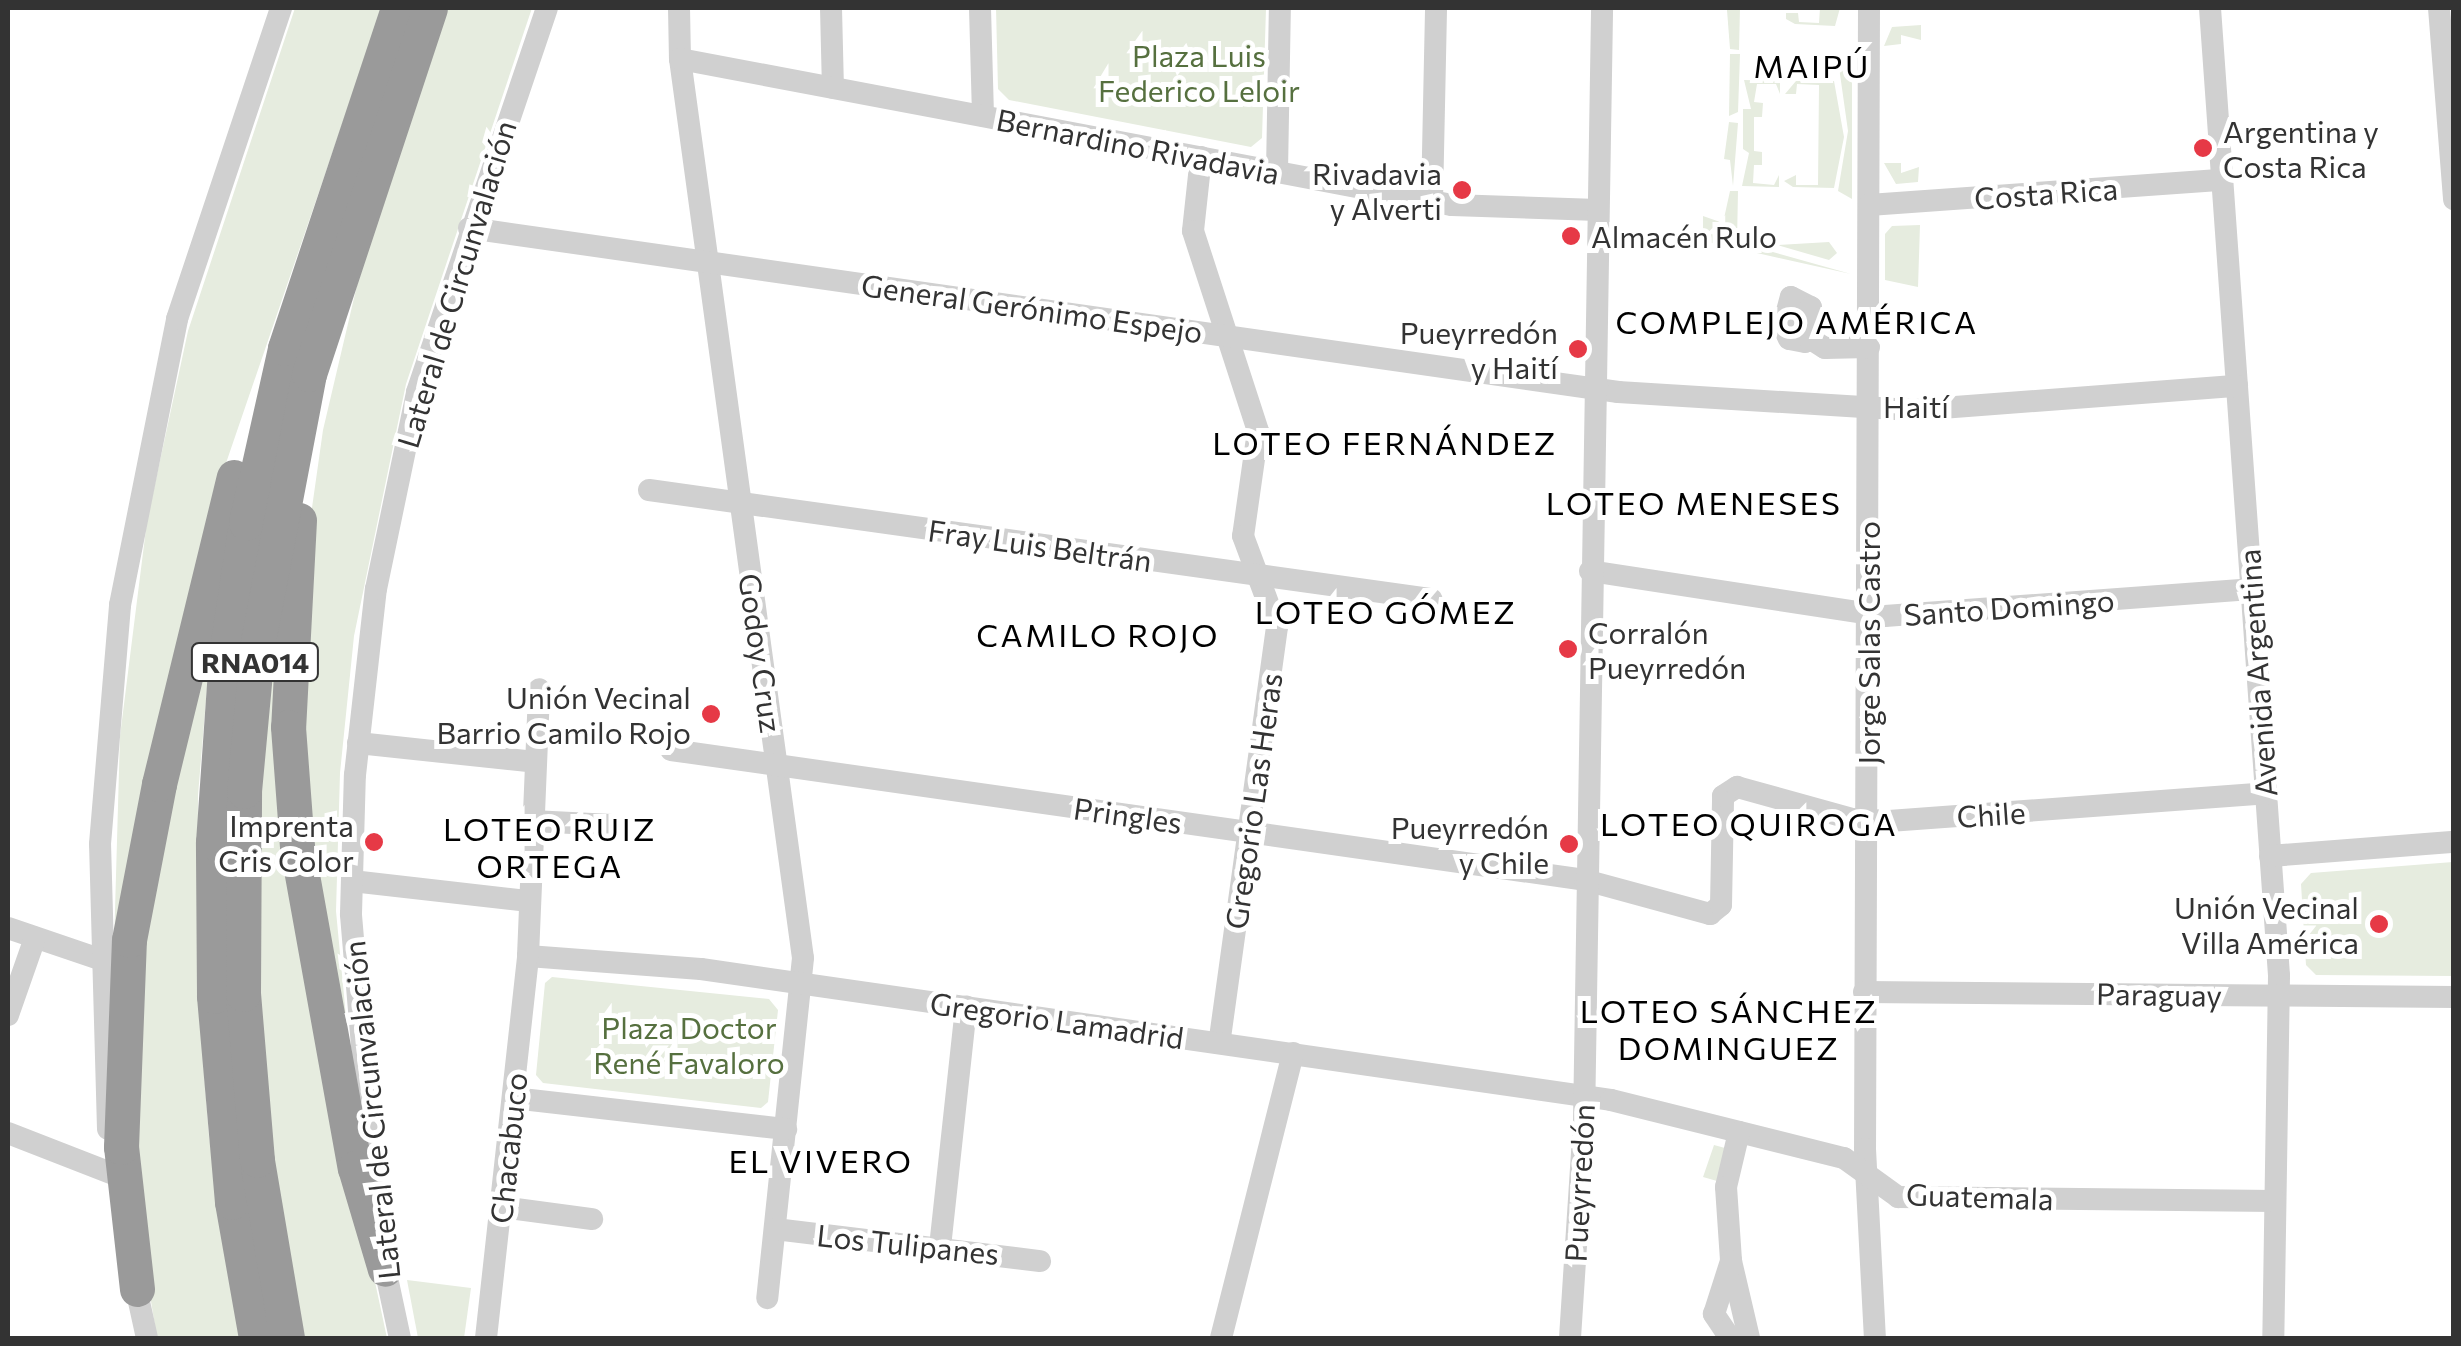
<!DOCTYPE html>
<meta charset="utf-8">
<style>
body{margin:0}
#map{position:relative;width:2461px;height:1346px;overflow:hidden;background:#fff;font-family:Commissioner,sans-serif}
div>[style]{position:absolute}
.green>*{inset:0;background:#e6ecdf}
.minor>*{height:22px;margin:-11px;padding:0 11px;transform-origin:11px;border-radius:11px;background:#d0d0d0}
.highway>*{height:35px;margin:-17.5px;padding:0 17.5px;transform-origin:17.5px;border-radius:17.5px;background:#9a9a9a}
.dots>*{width:28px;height:28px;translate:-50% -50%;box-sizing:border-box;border:5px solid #fff;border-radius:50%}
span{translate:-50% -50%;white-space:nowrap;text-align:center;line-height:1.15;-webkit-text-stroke:10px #fff;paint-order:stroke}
.shield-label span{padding:2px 8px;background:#fff;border:2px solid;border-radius:8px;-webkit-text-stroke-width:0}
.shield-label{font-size:28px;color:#333;font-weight:700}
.park-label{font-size:30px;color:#56703f}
.poi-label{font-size:30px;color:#333}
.left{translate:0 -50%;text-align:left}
.right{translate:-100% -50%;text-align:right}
.street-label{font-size:30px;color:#333}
.neighbourhood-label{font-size:32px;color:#000;letter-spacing:2.5px}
.frame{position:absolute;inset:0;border:10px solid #333;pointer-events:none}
</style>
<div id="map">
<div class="green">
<i style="clip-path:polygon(295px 8px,382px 8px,212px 504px,113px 980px,120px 736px,147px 521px,188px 331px)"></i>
<i style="clip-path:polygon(446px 8px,532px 8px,406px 384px,354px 636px,340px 773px,336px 911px,351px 1070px,302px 770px,307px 543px,323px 430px,362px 264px)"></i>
<i style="clip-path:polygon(996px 8px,1266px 8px,1262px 138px,1251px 147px,1009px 100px,998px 89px)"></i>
<i style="clip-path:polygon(1740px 8px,1739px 50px,1730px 49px,1727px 10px)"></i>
<i style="clip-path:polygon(1820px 8px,1840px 8px,1835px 26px,1795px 24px,1786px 19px,1786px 13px,1798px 13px,1799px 22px,1819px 23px)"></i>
<i style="clip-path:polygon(1921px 25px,1921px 40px,1901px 35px,1901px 44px,1884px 46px,1892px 27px)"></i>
<i style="clip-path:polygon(1730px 54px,1740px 54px,1738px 112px,1729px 116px)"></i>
<i style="clip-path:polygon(1838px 60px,1852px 65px,1852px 199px,1838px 191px,1848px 131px)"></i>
<i style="clip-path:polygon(1744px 80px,1780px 81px,1780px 94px,1776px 84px,1757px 84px,1754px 102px,1763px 103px,1762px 117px,1754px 117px,1754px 151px,1762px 152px,1762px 165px,1754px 165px,1753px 183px,1774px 185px,1779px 175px,1779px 187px,1742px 186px,1749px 153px,1743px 149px,1743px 109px,1751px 109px)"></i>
<i style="clip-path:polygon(1796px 81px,1834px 81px,1844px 137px,1834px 188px,1793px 187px,1784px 181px,1796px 175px,1796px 185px,1818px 185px,1819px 85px,1797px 84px,1796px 94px,1785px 94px)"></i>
<i style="clip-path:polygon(1729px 122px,1738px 123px,1733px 186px,1730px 160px,1724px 159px)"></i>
<i style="clip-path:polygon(1884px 163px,1901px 163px,1901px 173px,1919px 167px,1918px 182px,1896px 184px)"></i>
<i style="clip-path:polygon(1730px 191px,1738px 191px,1737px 242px,1851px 274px,1703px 241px,1703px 216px,1723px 223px)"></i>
<i style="clip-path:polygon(1920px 225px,1918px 287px,1885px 280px,1885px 234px,1892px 226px)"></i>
<i style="clip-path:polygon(1829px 242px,1837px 253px,1829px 260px,1777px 245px)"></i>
<i style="clip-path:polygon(290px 530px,284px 625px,342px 1128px,387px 1338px,302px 1338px,276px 1186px,260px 1029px,257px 865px,266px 697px)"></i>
<i style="clip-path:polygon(218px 558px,198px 795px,197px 983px,209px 1136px,239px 1338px,157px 1338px,140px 1234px,128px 1027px)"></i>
<i style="clip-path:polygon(2453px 862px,2453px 976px,2316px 975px,2306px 965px,2301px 884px,2311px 873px)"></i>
<i style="clip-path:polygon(552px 977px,769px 999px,778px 1010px,768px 1102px,761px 1108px,543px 1083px,536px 1075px,545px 983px)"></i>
<i style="clip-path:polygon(1714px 1145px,1725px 1148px,1717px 1181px,1703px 1177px)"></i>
<i style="clip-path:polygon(407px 1280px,471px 1288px,464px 1338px,418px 1338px)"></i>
</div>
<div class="minor">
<i style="left:679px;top:8px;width:51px;rotate:88.9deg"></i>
<i style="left:680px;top:59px;width:907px;rotate:82.21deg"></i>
<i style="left:803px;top:958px;width:342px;rotate:96deg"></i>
<i style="left:831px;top:8px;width:80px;rotate:88.6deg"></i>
<i style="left:980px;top:8px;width:108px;rotate:88.4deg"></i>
<i style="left:1869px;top:8px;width:1141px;rotate:90.2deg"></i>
<i style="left:1865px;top:1149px;width:189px;rotate:87deg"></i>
<i style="left:2210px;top:8px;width:970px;rotate:85.92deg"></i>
<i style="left:2279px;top:976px;width:362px;rotate:90.9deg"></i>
<i style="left:2439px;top:8px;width:192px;rotate:85.5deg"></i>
<i style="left:680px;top:59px;width:786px;rotate:10.71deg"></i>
<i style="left:1452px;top:205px;width:146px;rotate:2deg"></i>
<i style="left:1201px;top:157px;width:74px;rotate:96.2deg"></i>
<i style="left:1193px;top:231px;width:210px;rotate:72deg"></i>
<i style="left:1258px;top:431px;width:106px;rotate:98.1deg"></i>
<i style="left:1243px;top:536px;width:97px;rotate:69.5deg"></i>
<i style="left:1277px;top:627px;width:420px;rotate:97.9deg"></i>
<i style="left:1277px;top:172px;width:164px;rotate:-89deg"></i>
<i style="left:1432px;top:201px;width:193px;rotate:-88.8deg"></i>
<i style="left:1869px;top:205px;width:354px;rotate:-4.1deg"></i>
<i style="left:469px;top:228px;width:1161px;rotate:8.12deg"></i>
<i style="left:1618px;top:392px;width:298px;rotate:3.5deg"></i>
<i style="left:1915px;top:410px;width:323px;rotate:-4.3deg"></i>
<i style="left:1791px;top:297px;width:22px;rotate:27deg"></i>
<i style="left:1811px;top:307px;width:27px;rotate:86deg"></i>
<i style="left:1813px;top:334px;width:11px;rotate:135deg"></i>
<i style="left:1805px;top:342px;width:16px;rotate:-169deg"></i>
<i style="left:1789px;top:339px;width:14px;rotate:-115deg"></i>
<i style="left:1783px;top:326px;width:30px;rotate:-75deg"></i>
<i style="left:1809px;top:338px;width:19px;rotate:32deg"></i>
<i style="left:1825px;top:348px;width:44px;rotate:-1.3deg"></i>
<i style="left:649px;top:490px;width:790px;rotate:7.94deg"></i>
<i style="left:1590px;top:571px;width:298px;rotate:8.7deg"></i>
<i style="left:1885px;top:616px;width:367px;rotate:-4.2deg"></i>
<i style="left:358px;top:743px;width:178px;rotate:6.1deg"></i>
<i style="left:671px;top:750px;width:923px;rotate:8.09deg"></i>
<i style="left:1585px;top:880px;width:130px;rotate:15.2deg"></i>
<i style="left:1710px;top:914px;width:14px;rotate:-39deg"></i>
<i style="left:1721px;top:905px;width:109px;rotate:-88.9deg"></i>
<i style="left:1723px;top:796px;width:17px;rotate:-33deg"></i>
<i style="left:1737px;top:787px;width:119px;rotate:15.5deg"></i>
<i style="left:1852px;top:819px;width:37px;rotate:3deg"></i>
<i style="left:1889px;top:821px;width:378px;rotate:-4.2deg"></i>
<i style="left:532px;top:821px;width:80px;rotate:2.9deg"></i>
<i style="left:2270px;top:856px;width:185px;rotate:-4.4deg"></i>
<i style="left:352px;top:881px;width:176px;rotate:6.5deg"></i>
<i style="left:8px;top:928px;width:96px;rotate:18.8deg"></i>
<i style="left:528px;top:956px;width:173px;rotate:4.3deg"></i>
<i style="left:701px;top:969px;width:919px;rotate:8.19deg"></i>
<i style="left:1611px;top:1100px;width:240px;rotate:14deg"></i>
<i style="left:1844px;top:1158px;width:67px;rotate:35.8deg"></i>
<i style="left:1898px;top:1197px;width:377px;rotate:0.6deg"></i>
<i style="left:1864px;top:992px;width:590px;rotate:0.49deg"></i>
<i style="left:8px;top:1015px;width:82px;rotate:-70.7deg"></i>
<i style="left:513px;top:1098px;width:275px;rotate:6.5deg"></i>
<i style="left:108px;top:1129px;width:285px;rotate:-91.6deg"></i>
<i style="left:100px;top:844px;width:240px;rotate:-85.2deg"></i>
<i style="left:120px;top:605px;width:292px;rotate:-78.7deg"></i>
<i style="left:177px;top:319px;width:328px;rotate:-71.5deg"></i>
<i style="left:1739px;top:1132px;width:57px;rotate:103.3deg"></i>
<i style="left:1726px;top:1187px;width:74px;rotate:86.1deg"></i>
<i style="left:1731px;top:1261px;width:79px;rotate:76.8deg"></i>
<i style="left:8px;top:1133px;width:113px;rotate:21.3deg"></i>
<i style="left:373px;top:1177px;width:264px;rotate:-94.8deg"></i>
<i style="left:351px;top:914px;width:139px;rotate:-88.4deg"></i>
<i style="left:355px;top:775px;width:187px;rotate:-83.6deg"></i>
<i style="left:376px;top:589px;width:201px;rotate:-78.2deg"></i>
<i style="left:417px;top:392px;width:405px;rotate:-71.3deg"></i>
<i style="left:502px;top:1207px;width:91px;rotate:7.6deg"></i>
<i style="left:775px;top:1229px;width:267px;rotate:6.9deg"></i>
<i style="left:940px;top:1247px;width:242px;rotate:-83.8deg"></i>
<i style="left:383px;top:1259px;width:81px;rotate:77.9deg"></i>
<i style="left:134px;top:1279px;width:60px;rotate:77.6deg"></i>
<i style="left:486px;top:1338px;width:384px;rotate:-83.7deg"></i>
<i style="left:528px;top:956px;width:267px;rotate:-87.6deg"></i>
<i style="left:1221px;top:1338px;width:294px;rotate:-75.8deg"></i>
<i style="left:1570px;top:1338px;width:216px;rotate:-86.3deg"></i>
<i style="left:1584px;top:1122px;width:1114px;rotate:-89.07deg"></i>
<i style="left:1730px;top:1338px;width:29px;rotate:-124deg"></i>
<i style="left:1714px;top:1314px;width:56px;rotate:-72.2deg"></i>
</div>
<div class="highway">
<i style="left:299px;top:520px;width:207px;rotate:93deg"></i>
<i style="left:288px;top:727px;width:120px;rotate:85.7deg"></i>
<i style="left:297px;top:847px;width:326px;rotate:79.8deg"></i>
<i style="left:355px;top:1168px;width:105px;rotate:73.5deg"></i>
<i style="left:137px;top:1289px;width:143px;rotate:-96.4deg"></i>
<i style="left:121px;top:1147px;width:207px;rotate:-87.8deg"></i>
<i style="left:129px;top:940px;width:159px;rotate:-79.1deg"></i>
<i style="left:159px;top:784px;width:316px;rotate:-76.3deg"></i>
<i style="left:256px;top:1338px;width:138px;rotate:-100deg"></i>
<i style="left:232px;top:1202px;width:207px;rotate:-95deg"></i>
<i style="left:214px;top:996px;width:154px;rotate:-90.4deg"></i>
<i style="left:213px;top:842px;width:187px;rotate:-86deg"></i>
<i style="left:226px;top:655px;width:134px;rotate:-81.4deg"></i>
<i style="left:246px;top:523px;width:179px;rotate:-77.4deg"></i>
<i style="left:285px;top:348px;width:358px;rotate:-71.6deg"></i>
<i style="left:287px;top:1338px;width:181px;rotate:-99.6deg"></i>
<i style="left:257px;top:1160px;width:167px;rotate:-94.8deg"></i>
<i style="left:243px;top:994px;width:203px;rotate:-89.7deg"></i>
<i style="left:244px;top:791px;width:151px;rotate:-84.7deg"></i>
<i style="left:258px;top:641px;width:272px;rotate:-79.2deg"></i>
<i style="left:309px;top:374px;width:385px;rotate:-71.7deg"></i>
</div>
<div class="dots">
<i style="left:2203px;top:148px;background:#e63946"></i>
<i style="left:1462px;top:190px;background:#e63946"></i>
<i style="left:1571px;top:236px;background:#e63946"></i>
<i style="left:1578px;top:349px;background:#e63946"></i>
<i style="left:1568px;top:649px;background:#e63946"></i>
<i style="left:711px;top:714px;background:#e63946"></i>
<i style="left:374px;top:842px;background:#e63946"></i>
<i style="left:1569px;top:844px;background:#e63946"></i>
<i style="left:2379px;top:924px;background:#e63946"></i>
</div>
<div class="shield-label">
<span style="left:255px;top:662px">RNA014</span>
</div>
<div class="park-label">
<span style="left:1199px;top:72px">Plaza Luis<br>Federico Leloir</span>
<span style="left:689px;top:1044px">Plaza Doctor<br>René Favaloro</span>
</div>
<div class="poi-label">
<span class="left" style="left:2223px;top:148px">Argentina y<br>Costa Rica</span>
<span class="right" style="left:1442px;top:190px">Rivadavia<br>y Alverti</span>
<span class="left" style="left:1591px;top:236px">Almacén Rulo</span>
<span class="right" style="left:1558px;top:349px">Pueyrredón<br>y Haití</span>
<span class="left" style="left:1588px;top:649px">Corralón<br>Pueyrredón</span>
<span class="right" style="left:691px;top:714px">Unión Vecinal<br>Barrio Camilo Rojo</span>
<span class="right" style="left:354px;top:842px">Imprenta<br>Cris Color</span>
<span class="right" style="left:1549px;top:844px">Pueyrredón<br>y Chile</span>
<span class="right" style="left:2359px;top:924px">Unión Vecinal<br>Villa América</span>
</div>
<div class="street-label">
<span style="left:1138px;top:146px;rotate:11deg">Bernardino Rivadavia</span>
<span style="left:2046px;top:193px;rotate:-4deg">Costa Rica</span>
<span style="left:456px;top:284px;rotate:-73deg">Lateral de Circunvalación</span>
<span style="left:1032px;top:308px;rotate:8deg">General Gerónimo Espejo</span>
<span style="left:1916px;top:406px">Haití</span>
<span style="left:1040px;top:545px;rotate:8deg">Fray Luis Beltrán</span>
<span style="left:2009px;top:607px;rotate:-4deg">Santo Domingo</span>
<span style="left:1868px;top:643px;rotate:-90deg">Jorge Salas Castro</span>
<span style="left:761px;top:653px;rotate:82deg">Godoy Cruz</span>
<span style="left:2257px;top:673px;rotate:-94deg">Avenida Argentina</span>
<span style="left:1253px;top:801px;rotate:-82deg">Gregorio Las Heras</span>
<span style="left:1991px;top:814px;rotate:-4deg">Chile</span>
<span style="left:1128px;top:815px;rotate:8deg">Pringles</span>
<span style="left:2159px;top:994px;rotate:1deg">Paraguay</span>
<span style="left:1057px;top:1020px;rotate:8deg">Gregorio Lamadrid</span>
<span style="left:371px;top:1110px;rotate:-96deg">Lateral de Circunvalación</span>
<span style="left:508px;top:1148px;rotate:-84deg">Chacabuco</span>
<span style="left:1579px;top:1183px;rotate:-87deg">Pueyrredón</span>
<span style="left:1980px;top:1196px;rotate:2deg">Guatemala</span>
<span style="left:908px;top:1244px;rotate:6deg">Los Tulipanes</span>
</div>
<div class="neighbourhood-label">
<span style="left:1812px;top:65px">MAIPÚ</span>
<span style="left:1797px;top:321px">COMPLEJO AMÉRICA</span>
<span style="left:1385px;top:442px">LOTEO FERNÁNDEZ</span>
<span style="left:1694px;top:502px">LOTEO MENESES</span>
<span style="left:1386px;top:611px">LOTEO GÓMEZ</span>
<span style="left:1098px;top:634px">CAMILO ROJO</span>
<span style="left:1749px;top:823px">LOTEO QUIROGA</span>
<span style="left:550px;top:847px">LOTEO RUIZ<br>ORTEGA</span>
<span style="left:1729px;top:1029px">LOTEO SÁNCHEZ<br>DOMINGUEZ</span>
<span style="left:821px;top:1160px">EL VIVERO</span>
</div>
<div class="frame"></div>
</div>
